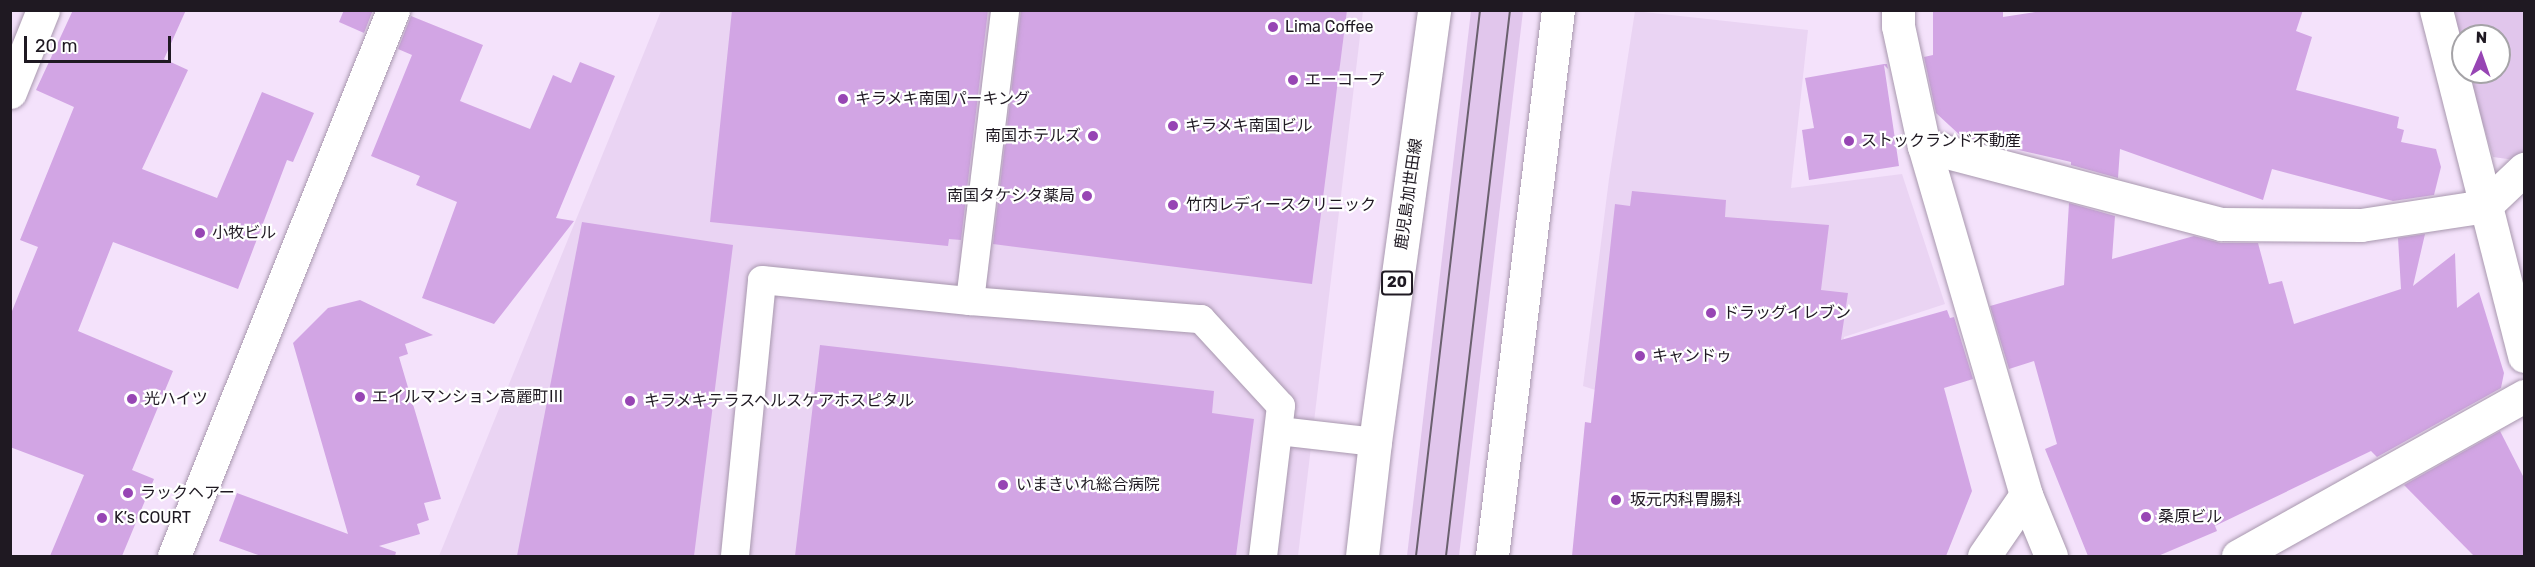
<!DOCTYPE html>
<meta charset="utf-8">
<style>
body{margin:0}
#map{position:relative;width:2535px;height:567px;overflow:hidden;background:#f4e2fb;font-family:Rubik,"Noto Sans JP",sans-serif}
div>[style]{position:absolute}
.built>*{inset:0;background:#ead4f3}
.green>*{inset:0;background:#e1c6ec}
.building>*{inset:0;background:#d2a5e4}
.roads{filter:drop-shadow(0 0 2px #a898ae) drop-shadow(0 0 2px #a898ae)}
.lane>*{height:28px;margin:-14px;padding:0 14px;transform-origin:14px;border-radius:14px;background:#fff}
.street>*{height:33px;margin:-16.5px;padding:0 16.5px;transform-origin:16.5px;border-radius:16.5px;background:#fff}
.primary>*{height:33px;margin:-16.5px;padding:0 16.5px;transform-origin:16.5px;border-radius:16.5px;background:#fff}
.tram>*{height:1.5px;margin:-0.75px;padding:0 0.75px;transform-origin:0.75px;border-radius:0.75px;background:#6a606e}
.dots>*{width:16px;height:16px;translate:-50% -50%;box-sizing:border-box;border:3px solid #fff;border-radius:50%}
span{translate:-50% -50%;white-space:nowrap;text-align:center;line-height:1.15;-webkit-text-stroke:4.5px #fff;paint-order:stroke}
.shield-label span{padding:2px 4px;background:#fff;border:2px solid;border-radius:4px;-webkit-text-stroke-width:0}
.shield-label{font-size:15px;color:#1f1922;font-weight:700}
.poi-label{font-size:16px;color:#1f1922}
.left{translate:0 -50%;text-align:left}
.right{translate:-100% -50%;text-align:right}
.street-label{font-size:16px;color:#1f1922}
.frame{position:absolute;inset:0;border:12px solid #1f1922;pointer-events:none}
.north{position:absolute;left:2451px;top:24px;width:60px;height:60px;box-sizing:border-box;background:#fff;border:2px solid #a5a3a7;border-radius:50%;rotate:2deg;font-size:16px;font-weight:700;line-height:24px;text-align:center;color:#1f1922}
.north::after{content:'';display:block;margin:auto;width:21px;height:27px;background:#9745b4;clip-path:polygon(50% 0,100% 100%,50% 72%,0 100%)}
.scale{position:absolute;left:24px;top:36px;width:147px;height:27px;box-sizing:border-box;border:3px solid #1f1922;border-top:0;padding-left:8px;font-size:18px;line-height:21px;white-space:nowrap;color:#1f1922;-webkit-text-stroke:4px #fff;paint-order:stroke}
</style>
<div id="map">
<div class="built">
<i style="clip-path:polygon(661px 11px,1363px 11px,1298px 556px,439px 556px)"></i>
<i style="clip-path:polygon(1635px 11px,1808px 30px,1791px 188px,1902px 174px,1945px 304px,1844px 337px,1830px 467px,1583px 386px,1609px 179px)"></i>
</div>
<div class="green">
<i style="clip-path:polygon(1471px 11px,1523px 11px,1459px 556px,1407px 556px)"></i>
<i style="clip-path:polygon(2449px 11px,2524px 11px,2524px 152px,2515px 160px,2493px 157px,2467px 72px,2499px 72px,2499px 36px,2463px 36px,2463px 58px)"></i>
</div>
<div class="building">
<i style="clip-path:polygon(73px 10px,186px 10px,164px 59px,188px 70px,142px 169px,217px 198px,262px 92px,314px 113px,293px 162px,287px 160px,238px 289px,113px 242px,78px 331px,173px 371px,132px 470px,154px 479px,122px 556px,50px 556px,84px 475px,10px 447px,10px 316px,38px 247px,20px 240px,74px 107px,36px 90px)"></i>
<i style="clip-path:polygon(344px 10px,373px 10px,364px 33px,339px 22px)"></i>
<i style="clip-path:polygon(732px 10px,988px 10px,961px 240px,949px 239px,948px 246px,710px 222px)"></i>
<i style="clip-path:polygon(1021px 10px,1347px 10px,1312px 284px,993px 244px)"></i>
<i style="clip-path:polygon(1933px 10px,2003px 10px,2003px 17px,2049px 10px,2303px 10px,2296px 31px,2312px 37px,2296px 90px,2399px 117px,2397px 128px,2404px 130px,2401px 142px,2436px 149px,2441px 167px,2434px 195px,2393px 201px,2272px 169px,2263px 200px,2120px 149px,2118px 178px,2071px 165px,2071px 162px,1962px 137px,1936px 113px,1924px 57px,1933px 55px)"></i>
<i style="clip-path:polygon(411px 16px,483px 45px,460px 101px,530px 129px,553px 75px,571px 83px,580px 62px,615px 76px,556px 218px,574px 221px,494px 324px,422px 298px,457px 202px,416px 185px,420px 176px,371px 156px,412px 55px,398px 49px)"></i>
<i style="clip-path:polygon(1884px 64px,1887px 64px,1888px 69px,1884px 65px,1899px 166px,1809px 180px,1802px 130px,1814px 128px,1805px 78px)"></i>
<i style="clip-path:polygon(1632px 191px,1726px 200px,1725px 217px,1829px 225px,1821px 290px,1848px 293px,1841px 340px,1947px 310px,1950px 318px,1954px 317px,1973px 379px,1944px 388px,1972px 491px,1946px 556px,1572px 556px,1585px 422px,1591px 423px,1615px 204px,1630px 206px)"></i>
<i style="clip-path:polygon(2069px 203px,2115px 216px,2112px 259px,2194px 236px,2221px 243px,2258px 243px,2269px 284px,2282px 281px,2294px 324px,2401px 289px,2398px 238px,2425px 234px,2413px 286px,2455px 253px,2457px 308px,2479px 292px,2504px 373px,2501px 388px,2377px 457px,2371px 451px,2215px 526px,2217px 531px,2158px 556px,2088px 556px,2045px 449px,2057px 444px,2034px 361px,2009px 369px,1990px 306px,2064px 285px)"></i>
<i style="clip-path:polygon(582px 222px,733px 245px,694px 556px,517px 556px)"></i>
<i style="clip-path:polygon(360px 300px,433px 335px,405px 344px,408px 354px,399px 357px,441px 499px,424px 503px,429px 520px,417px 524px,420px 534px,379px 546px,396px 552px,395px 556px,261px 556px,219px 541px,237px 493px,348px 534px,293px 343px,328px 308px)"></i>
<i style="clip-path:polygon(820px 345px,1214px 391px,1212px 413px,1254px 419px,1236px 556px,795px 556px)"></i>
<i style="clip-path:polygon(2500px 431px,2524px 478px,2524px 556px,2474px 556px,2404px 485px)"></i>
</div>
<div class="roads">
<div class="lane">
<i style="left:970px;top:301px;width:293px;rotate:-83.1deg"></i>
<i style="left:1279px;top:431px;width:97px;rotate:6.5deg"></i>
<i style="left:735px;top:556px;width:277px;rotate:-84.4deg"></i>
<i style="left:762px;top:280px;width:209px;rotate:5.8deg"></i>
<i style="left:970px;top:301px;width:232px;rotate:4.5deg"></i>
<i style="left:1201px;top:319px;width:118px;rotate:47.4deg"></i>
<i style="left:1281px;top:406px;width:151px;rotate:96.8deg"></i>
</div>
<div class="street">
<i style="left:1898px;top:10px;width:16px;rotate:90deg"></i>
<i style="left:1898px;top:26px;width:123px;rotate:77.8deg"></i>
<i style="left:1924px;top:146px;width:364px;rotate:73.7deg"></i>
<i style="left:2026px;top:495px;width:66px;rotate:67.7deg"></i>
<i style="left:2436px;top:10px;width:357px;rotate:75.7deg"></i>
<i style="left:10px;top:92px;width:88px;rotate:-68.1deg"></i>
<i style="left:1924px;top:146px;width:307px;rotate:14.7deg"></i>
<i style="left:2221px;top:224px;width:140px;rotate:0.4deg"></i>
<i style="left:2361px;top:225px;width:125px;rotate:-8.7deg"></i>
<i style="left:2485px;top:206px;width:54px;rotate:-43.5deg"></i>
<i style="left:174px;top:556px;width:588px;rotate:-68.14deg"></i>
<i style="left:1984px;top:556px;width:74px;rotate:-55.5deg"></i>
<i style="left:2238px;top:556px;width:328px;rotate:-29.2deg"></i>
</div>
<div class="primary">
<i style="left:1362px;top:556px;width:115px;rotate:-83.5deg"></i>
<i style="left:1375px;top:442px;width:436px;rotate:-82.2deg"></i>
<i style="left:1492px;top:556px;width:550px;rotate:-83.11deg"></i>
</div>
</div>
<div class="tram">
<i style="left:1416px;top:556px;width:550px;rotate:-83.31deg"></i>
<i style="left:1446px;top:556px;width:550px;rotate:-83.31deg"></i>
</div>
<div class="dots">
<i style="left:1273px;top:27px;background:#9745b4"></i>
<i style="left:1293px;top:80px;background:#9745b4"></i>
<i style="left:843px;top:99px;background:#9745b4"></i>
<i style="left:1173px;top:126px;background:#9745b4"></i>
<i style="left:1093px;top:136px;background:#9745b4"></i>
<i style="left:1849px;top:141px;background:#9745b4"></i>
<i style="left:1087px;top:196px;background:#9745b4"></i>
<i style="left:1173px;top:205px;background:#9745b4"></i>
<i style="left:200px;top:233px;background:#9745b4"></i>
<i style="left:1711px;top:313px;background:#9745b4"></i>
<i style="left:1640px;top:356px;background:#9745b4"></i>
<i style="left:360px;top:397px;background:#9745b4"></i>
<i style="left:132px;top:399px;background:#9745b4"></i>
<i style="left:630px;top:401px;background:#9745b4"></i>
<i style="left:1003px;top:485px;background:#9745b4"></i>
<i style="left:128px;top:493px;background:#9745b4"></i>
<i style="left:1616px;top:500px;background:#9745b4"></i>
<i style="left:2146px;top:517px;background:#9745b4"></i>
<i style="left:102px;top:518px;background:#9745b4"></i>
</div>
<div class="shield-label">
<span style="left:1397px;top:283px">20</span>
</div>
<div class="poi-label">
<span class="left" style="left:1285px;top:27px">Lima Coffee</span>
<span class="left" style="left:1305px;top:80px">エーコープ</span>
<span class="left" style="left:855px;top:99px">キラメキ南国パーキング</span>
<span class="left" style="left:1185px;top:126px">キラメキ南国ビル</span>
<span class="right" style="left:1081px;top:136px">南国ホテルズ</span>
<span class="left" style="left:1861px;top:141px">ストックランド不動産</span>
<span class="right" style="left:1075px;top:196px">南国タケシタ薬局</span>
<span class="left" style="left:1186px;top:205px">竹内レディースクリニック</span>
<span class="left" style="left:212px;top:233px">小牧ビル</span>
<span class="left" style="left:1723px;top:313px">ドラッグイレブン</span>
<span class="left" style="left:1652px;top:356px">キャンドゥ</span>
<span class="left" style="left:372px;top:397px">エイルマンション高麗町Ⅲ</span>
<span class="left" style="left:144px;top:399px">光ハイツ</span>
<span class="left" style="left:644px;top:401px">キラメキテラスヘルスケアホスピタル</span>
<span class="left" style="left:1016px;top:485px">いまきいれ総合病院</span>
<span class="left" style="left:140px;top:493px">ラックヘアー</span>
<span class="left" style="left:1630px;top:500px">坂元内科胃腸科</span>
<span class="left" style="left:2158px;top:517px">桑原ビル</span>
<span class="left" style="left:114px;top:518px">K’s COURT</span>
</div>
<div class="street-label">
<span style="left:1409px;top:194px;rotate:-82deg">鹿児島加世田線</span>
</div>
<div class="frame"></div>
<div class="north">N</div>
<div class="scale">20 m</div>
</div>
